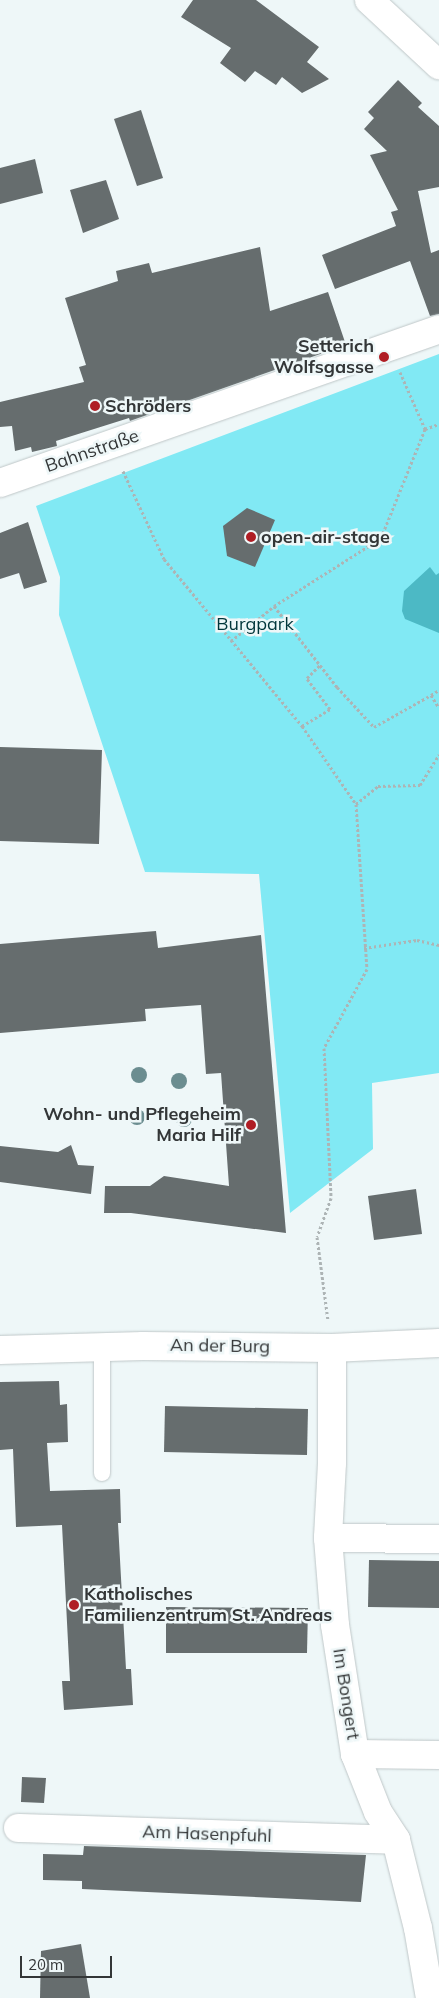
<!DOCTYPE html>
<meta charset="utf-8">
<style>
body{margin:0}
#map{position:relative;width:439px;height:1998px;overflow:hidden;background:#eef7f8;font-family:Mulish,sans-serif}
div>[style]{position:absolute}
.green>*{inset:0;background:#81e9f4}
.water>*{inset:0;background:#4cb9c5}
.building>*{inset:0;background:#666d6e}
.path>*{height:3px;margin-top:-1.5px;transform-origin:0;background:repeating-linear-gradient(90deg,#adb4b5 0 2.5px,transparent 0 5px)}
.roads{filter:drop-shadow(0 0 1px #bfc7c8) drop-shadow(0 0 1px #bfc7c8)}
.service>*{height:16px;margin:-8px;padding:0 8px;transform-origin:8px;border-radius:8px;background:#fff}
.minor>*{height:28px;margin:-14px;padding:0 14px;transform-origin:14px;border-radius:14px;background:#fff}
.tertiary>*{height:28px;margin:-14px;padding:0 14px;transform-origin:14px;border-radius:14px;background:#fff}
.trees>*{width:16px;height:16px;margin:-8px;border-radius:50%;background:#6b8d90}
.dots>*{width:14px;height:14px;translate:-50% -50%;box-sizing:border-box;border:2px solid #eef7f8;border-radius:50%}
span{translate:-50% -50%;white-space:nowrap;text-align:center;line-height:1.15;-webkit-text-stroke:5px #eef7f8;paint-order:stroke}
.poi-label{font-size:18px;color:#333637;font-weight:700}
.right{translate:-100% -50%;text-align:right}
.left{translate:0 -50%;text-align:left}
.street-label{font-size:18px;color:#333637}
.park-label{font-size:18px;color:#00363b}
.scale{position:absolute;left:20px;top:1956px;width:92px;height:22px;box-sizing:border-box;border:2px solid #333637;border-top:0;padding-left:6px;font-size:15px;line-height:18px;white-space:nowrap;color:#333637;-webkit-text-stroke:4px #eef7f8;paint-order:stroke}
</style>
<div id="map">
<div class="green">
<i style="clip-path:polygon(439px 354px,439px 1073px,372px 1083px,373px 1149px,290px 1213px,259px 874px,145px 872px,59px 615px,60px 577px,36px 506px)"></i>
</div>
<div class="water">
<i style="clip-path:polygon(430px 567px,436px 575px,439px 573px,439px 633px,405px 619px,402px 611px,404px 591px)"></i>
</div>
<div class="building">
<i style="clip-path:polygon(193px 0,256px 0,319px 47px,307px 62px,329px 79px,302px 93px,282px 77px,276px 85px,255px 71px,245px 82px,220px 63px,231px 48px,181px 17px)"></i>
<i style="clip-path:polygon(398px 80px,422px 103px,418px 107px,439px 126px,439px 187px,418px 191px,431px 253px,439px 250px,439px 314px,430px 316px,410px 261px,335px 289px,322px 255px,396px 226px,391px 212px,398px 210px,370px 155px,387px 151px,364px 129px,374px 118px,368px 112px)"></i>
<i style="clip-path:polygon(141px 110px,163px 178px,137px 186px,114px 119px)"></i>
<i style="clip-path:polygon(35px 159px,43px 193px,0 204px,0 168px)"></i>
<i style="clip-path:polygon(106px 180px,119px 219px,83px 233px,70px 190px)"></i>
<i style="clip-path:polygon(260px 247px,270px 311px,328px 292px,346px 345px,130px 421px,129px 418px,56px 441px,57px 446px,32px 452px,31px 447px,15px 451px,12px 426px,0 427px,0 402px,84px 382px,79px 367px,86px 365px,65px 298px,118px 281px,116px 271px,149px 263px,152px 273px)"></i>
<i style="clip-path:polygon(247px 508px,275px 520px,255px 567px,227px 556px,223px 526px)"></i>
<i style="clip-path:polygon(28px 522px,47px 582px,24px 589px,19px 573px,0 579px,0 533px)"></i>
<i style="clip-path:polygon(0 747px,102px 750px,99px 844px,0 841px)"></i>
<i style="clip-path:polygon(156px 931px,158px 948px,261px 935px,286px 1233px,131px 1213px,104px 1213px,105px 1186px,150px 1186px,164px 1176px,229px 1186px,221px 1073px,206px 1074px,201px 1005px,145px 1009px,146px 1021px,0 1033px,0 944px)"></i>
<i style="clip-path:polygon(71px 1145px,78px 1165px,94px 1166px,91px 1194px,0 1182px,0 1146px,58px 1152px)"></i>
<i style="clip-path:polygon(416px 1189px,422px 1234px,374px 1240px,368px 1196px)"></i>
<i style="clip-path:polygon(59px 1381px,60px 1405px,67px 1404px,68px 1442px,47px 1443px,50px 1491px,120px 1489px,121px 1523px,118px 1523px,126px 1669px,131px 1669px,133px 1705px,64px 1710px,62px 1681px,70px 1681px,62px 1525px,16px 1527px,13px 1449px,0 1450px,0 1382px)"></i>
<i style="clip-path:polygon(165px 1406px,308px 1409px,307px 1455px,164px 1452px)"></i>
<i style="clip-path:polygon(369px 1560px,439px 1561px,439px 1608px,368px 1607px)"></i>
<i style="clip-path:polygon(166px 1607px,308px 1608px,307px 1653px,166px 1653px)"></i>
<i style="clip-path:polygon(22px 1777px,46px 1778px,44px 1803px,21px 1802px)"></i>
<i style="clip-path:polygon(84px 1846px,366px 1855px,361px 1902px,82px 1889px,82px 1881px,43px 1880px,43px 1854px,83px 1855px)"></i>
<i style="clip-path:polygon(81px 1944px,90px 1998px,40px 1998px,41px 1951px)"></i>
</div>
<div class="path">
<i style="left:400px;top:372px;width:62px;rotate:66.3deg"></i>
<i style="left:123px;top:471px;width:97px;rotate:65deg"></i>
<i style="left:164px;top:559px;width:217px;rotate:50.4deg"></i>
<i style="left:302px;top:726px;width:95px;rotate:55.3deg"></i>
<i style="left:356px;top:804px;width:165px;rotate:86.2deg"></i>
<i style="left:367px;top:969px;width:90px;rotate:118.6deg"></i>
<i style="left:324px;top:1048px;width:150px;rotate:87.3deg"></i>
<i style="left:331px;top:1198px;width:41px;rotate:109.7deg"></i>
<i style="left:317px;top:1237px;width:84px;rotate:82.5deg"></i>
<i style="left:274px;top:606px;width:127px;rotate:-32.4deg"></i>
<i style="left:381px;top:538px;width:118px;rotate:-68deg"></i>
<i style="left:425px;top:429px;width:15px;rotate:-20deg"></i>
<i style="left:231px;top:641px;width:55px;rotate:-39.1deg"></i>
<i style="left:274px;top:606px;width:103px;rotate:52.1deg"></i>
<i style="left:337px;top:687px;width:54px;rotate:47.2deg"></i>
<i style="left:374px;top:727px;width:65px;rotate:-29.3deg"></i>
<i style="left:431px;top:695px;width:15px;rotate:58deg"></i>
<i style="left:431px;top:695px;width:9px;rotate:-32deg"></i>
<i style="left:302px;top:726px;width:33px;rotate:-31deg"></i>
<i style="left:330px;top:709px;width:39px;rotate:-127deg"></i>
<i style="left:307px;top:678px;width:18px;rotate:-45deg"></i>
<i style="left:356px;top:804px;width:28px;rotate:-39deg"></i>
<i style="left:378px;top:786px;width:42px;rotate:-1.4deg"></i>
<i style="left:420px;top:785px;width:36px;rotate:-58deg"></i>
<i style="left:364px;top:948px;width:54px;rotate:-8.6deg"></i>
<i style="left:417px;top:940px;width:23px;rotate:13deg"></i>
</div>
<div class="roads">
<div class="service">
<i style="left:102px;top:1473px;width:126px;rotate:-90deg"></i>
</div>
<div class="minor">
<i style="left:369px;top:0;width:96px;rotate:42.9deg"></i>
<i style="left:332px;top:1348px;width:115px;rotate:90deg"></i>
<i style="left:332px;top:1463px;width:75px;rotate:93.1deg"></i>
<i style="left:328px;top:1538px;width:87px;rotate:85.4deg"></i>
<i style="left:335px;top:1625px;width:131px;rotate:81.2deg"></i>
<i style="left:355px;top:1754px;width:62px;rotate:68.4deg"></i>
<i style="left:378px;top:1812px;width:33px;rotate:57deg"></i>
<i style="left:396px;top:1840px;width:91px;rotate:76deg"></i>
<i style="left:418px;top:1928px;width:71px;rotate:80.3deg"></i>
<i style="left:0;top:1350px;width:143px;rotate:-1.6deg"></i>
<i style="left:143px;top:1346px;width:189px;rotate:0.6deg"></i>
<i style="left:332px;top:1348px;width:107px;rotate:-2.7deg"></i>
<i style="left:328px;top:1538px;width:111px;rotate:0.5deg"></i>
<i style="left:355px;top:1754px;width:84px;rotate:0.7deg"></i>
<i style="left:18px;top:1828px;width:378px;rotate:1.8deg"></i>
</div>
<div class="tertiary">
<i style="left:0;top:483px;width:465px;rotate:-19.3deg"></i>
</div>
</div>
<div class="trees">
<i style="left:139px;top:1075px"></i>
<i style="left:179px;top:1081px"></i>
<i style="left:137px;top:1117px"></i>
<i style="left:184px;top:1119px"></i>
</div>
<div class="dots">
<i style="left:384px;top:357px;background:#af1d24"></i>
<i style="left:95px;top:406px;background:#af1d24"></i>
<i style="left:251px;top:537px;background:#af1d24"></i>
<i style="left:251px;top:1125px;background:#af1d24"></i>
<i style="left:74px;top:1605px;background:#af1d24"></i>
</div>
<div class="poi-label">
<span class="right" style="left:374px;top:357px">Setterich<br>Wolfsgasse</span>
<span class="left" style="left:105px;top:406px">Schröders</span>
<span class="left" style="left:261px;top:537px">open-air-stage</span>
<span class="right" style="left:241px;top:1125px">Wohn- und Pflegeheim<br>Maria Hilf</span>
<span class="left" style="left:84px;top:1605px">Katholisches<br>Familienzentrum St. Andreas</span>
</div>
<div class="street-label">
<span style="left:92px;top:451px;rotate:-19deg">Bahnstraße</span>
<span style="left:220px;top:1346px;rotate:1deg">An der Burg</span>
<span style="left:346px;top:1694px;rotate:81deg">Im Bongert</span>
<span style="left:207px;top:1834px;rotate:2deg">Am Hasenpfuhl</span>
</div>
<div class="park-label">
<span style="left:255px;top:624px">Burgpark</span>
</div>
<div class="scale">20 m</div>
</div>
